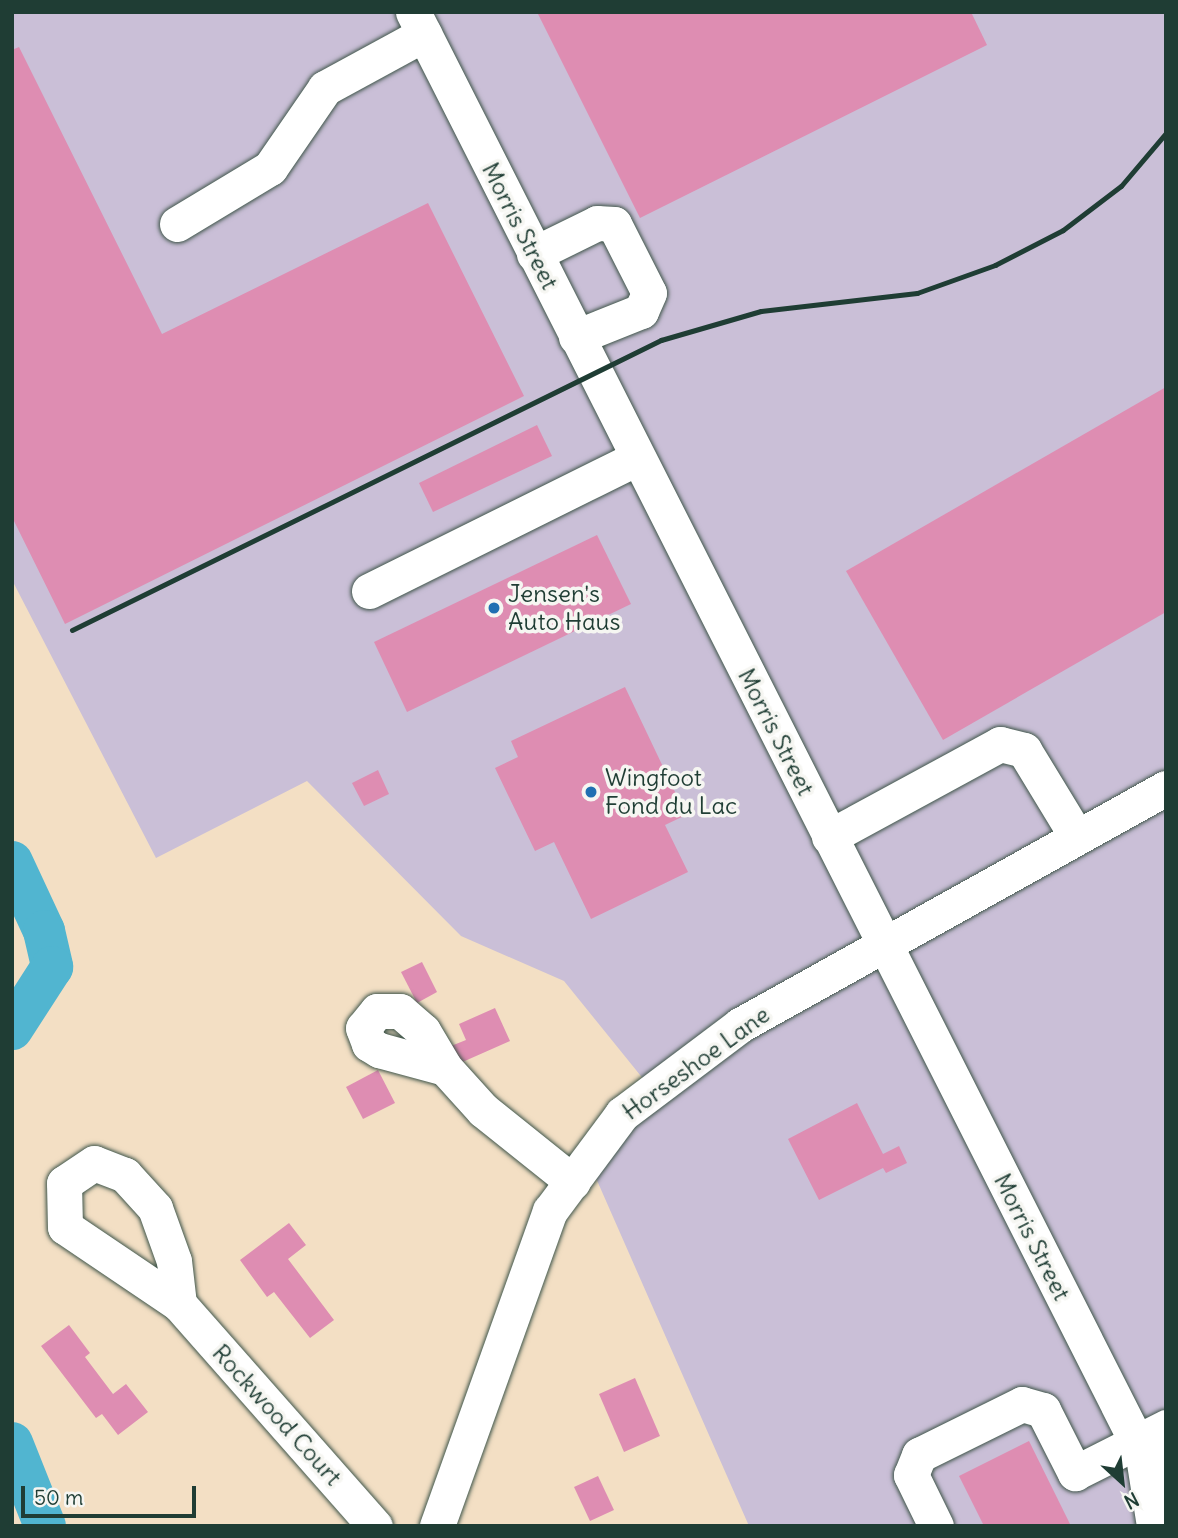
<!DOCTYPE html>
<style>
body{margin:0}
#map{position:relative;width:1178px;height:1538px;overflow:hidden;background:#f3dfc4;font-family:Delius,sans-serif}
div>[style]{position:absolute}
.industrial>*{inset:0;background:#cabfd7}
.river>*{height:42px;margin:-21px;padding:0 21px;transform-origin:21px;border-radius:21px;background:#51b5d0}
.building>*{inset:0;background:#de8db2}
.roads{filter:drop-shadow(0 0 2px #3f554a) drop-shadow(0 0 2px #3f554a)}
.minor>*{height:35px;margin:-17.5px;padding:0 17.5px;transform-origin:17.5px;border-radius:17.5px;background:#fff}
.rail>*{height:5px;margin:-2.5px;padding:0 2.5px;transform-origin:2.5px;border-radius:2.5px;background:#1f3d34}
.dots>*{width:19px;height:19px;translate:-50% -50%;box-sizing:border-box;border:4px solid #f6f6f2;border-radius:50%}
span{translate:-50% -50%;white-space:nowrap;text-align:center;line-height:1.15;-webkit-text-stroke:7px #f6f6f2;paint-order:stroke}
.street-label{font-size:24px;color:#1f3d34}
.poi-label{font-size:24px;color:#1f3d34}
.left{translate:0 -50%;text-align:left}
.frame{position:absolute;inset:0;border:14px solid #1f3d34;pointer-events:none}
.north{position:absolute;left:1087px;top:1447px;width:70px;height:70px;-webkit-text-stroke:5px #f6f6f2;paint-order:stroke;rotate:153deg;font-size:19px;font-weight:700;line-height:28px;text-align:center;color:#1f3d34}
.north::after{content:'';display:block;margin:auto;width:24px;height:32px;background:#1f3d34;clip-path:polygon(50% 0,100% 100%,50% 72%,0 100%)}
.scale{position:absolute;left:21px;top:1486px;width:175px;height:32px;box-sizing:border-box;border:4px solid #1f3d34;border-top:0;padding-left:9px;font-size:21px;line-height:24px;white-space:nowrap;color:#1f3d34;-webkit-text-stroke:5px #f6f6f2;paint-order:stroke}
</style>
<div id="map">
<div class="industrial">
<i style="clip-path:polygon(12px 12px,1166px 12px,1166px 1526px,749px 1526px,588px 1160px,653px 1091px,564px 981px,461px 936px,307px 781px,156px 858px,12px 580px)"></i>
</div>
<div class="river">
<i style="left:12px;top:862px;width:76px;rotate:65.1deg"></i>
<i style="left:44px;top:931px;width:37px;rotate:77deg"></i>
<i style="left:52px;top:967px;width:74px;rotate:122.8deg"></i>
<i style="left:12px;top:1443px;width:89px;rotate:68.3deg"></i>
</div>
<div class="building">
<i style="clip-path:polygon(537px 12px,971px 12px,987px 45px,640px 218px)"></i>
<i style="clip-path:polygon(19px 47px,162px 334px,428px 203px,524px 396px,65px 624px,12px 517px,12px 50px)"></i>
<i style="clip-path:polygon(1166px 387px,1166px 612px,943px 740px,846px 571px)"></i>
<i style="clip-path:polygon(537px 425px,552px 456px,433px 512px,419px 483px)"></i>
<i style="clip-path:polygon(597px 535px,631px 604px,407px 712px,374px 642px)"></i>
<i style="clip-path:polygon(625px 687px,686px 815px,665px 825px,688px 872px,591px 919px,554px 842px,535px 851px,495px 768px,518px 757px,511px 741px)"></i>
<i style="clip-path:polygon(378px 770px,389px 794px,364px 806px,352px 783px)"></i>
<i style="clip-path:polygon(422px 962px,437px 992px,417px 1003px,401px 972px)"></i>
<i style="clip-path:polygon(495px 1008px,510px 1041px,458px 1064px,451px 1046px,466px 1040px,459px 1024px)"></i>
<i style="clip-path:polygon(378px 1070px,395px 1103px,363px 1119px,346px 1087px)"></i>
<i style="clip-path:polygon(857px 1103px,883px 1154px,899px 1146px,907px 1163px,886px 1173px,883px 1168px,819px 1200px,788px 1139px)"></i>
<i style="clip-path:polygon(289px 1223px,306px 1245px,288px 1259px,334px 1320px,310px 1338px,274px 1292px,267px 1297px,240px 1260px)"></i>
<i style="clip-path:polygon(69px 1325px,90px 1353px,85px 1357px,113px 1394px,126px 1384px,148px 1412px,118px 1435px,102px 1414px,96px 1418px,41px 1346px)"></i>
<i style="clip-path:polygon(635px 1378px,660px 1436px,624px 1452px,599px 1394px)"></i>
<i style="clip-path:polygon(1029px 1441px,1071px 1526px,984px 1526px,959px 1476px)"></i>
<i style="clip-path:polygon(598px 1476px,614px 1510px,590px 1521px,574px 1487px)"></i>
</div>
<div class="roads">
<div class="minor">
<i style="left:413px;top:12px;width:1601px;rotate:63.16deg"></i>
<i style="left:1136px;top:1441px;width:41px;rotate:43deg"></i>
<i style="left:177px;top:224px;width:109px;rotate:-31.1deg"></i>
<i style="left:270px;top:168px;width:97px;rotate:-55.5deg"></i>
<i style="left:325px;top:88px;width:113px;rotate:-28.6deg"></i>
<i style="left:534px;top:254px;width:70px;rotate:-26.2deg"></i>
<i style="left:597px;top:223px;width:17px;rotate:3deg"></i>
<i style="left:614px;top:224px;width:77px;rotate:63.1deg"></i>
<i style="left:649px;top:293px;width:20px;rotate:114deg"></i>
<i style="left:641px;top:311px;width:70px;rotate:158.2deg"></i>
<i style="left:369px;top:591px;width:299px;rotate:-26.4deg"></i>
<i style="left:829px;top:837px;width:195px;rotate:-28.5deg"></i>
<i style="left:1000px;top:744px;width:25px;rotate:14deg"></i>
<i style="left:1024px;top:750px;width:102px;rotate:58.7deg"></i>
<i style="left:445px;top:1068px;width:43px;rotate:-120.7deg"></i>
<i style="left:423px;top:1031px;width:30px;rotate:-139deg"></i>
<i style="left:400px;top:1011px;width:23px;rotate:180deg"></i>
<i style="left:377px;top:1011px;width:22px;rotate:129deg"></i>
<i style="left:363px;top:1028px;width:17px;rotate:69deg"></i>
<i style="left:369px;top:1044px;width:12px;rotate:31deg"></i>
<i style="left:379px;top:1050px;width:68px;rotate:15.3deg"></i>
<i style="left:445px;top:1068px;width:57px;rotate:47.9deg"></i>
<i style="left:483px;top:1110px;width:115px;rotate:38.7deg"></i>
<i style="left:179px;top:1304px;width:43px;rotate:-96.6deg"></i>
<i style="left:174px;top:1261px;width:56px;rotate:-109.7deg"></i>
<i style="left:155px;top:1208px;width:45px;rotate:-132.3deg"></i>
<i style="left:125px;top:1175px;width:33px;rotate:-159deg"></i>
<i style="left:94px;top:1163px;width:36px;rotate:146deg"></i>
<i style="left:64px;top:1183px;width:44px;rotate:88.7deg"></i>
<i style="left:65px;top:1227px;width:138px;rotate:34deg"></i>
<i style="left:179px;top:1304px;width:296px;rotate:48.6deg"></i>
<i style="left:1142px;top:1450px;width:77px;rotate:81deg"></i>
<i style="left:437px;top:1526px;width:335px;rotate:-70.3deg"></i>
<i style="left:550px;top:1211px;width:121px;rotate:-53.4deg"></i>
<i style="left:622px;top:1114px;width:148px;rotate:-37deg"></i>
<i style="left:740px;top:1025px;width:487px;rotate:-29.1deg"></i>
<i style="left:936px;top:1526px;width:57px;rotate:-116.1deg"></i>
<i style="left:911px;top:1475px;width:22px;rotate:-68deg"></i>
<i style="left:919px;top:1455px;width:115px;rotate:-26.3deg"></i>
<i style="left:1022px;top:1404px;width:22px;rotate:16deg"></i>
<i style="left:1043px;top:1410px;width:71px;rotate:63.1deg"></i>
<i style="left:1075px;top:1473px;width:102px;rotate:-26.8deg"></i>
</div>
</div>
<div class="rail">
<i style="left:72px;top:630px;width:657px;rotate:-26.21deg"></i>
<i style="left:661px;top:340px;width:104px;rotate:-16.2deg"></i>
<i style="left:761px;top:311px;width:157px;rotate:-6.6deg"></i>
<i style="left:917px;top:293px;width:83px;rotate:-19.7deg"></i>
<i style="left:995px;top:265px;width:76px;rotate:-27.2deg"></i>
<i style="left:1063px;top:230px;width:73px;rotate:-37.2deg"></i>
<i style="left:1121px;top:186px;width:70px;rotate:-49.7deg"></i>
</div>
<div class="dots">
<i style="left:494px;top:608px;background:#1f6fb2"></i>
<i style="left:591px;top:792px;background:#1f6fb2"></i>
</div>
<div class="street-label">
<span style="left:520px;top:226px;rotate:63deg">Morris Street</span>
<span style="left:776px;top:732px;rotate:63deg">Morris Street</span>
<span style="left:696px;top:1063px;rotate:-36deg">Horseshoe Lane</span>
<span style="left:1032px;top:1237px;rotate:63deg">Morris Street</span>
<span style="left:277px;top:1415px;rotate:48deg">Rockwood Court</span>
</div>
<div class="poi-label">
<span class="left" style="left:508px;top:608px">Jensen's<br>Auto Haus</span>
<span class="left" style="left:605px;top:792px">Wingfoot<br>Fond du Lac</span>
</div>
<div class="frame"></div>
<div class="north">N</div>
<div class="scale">50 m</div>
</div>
